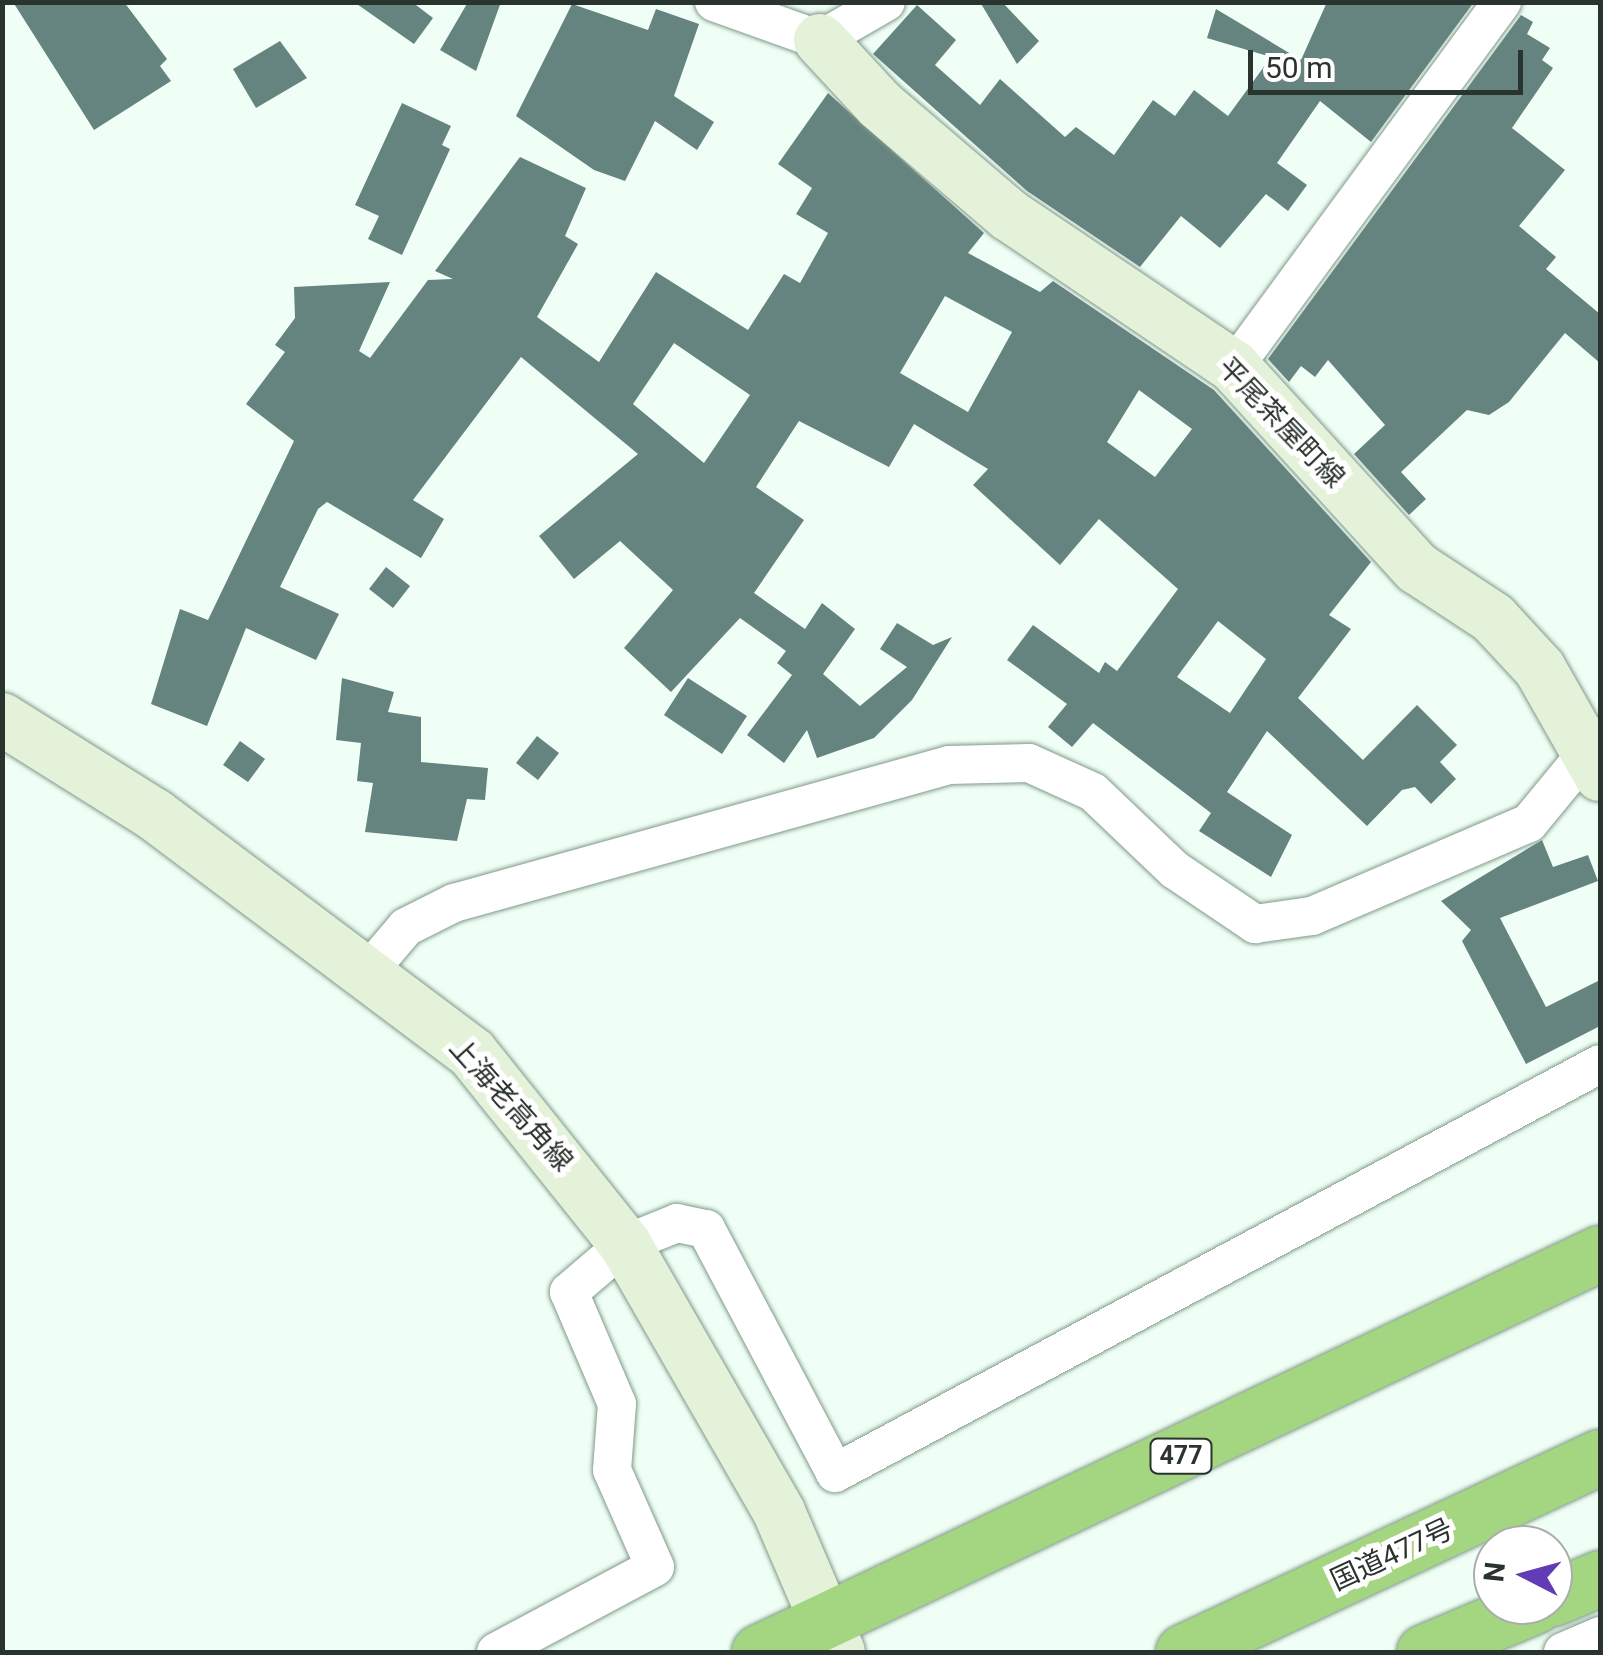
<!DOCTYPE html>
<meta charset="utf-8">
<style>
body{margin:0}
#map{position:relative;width:1603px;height:1655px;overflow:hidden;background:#effff5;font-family:Roboto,"Noto Sans JP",sans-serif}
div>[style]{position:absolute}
.building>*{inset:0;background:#65837f}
.roads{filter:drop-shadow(0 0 2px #81998b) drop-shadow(0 0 2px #81998b)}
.street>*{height:38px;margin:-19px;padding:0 19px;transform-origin:19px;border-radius:19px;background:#fff}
.secondary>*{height:52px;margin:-26px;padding:0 26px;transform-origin:26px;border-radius:26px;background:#e4f2d9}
.highway>*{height:55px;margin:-27.5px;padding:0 27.5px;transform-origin:27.5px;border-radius:27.5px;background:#a4d580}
span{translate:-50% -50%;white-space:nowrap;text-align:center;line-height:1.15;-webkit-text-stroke:10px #fff;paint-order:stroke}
.shield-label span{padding:2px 8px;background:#fff;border:2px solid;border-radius:8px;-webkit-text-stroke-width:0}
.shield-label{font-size:25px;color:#2a342e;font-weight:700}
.street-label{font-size:28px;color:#2a342e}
.frame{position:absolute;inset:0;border:5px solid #2a342e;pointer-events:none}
.north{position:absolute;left:1473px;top:1525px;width:100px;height:100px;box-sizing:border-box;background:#fff;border:2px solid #aaaeab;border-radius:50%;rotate:276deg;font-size:28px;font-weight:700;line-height:40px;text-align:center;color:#2a342e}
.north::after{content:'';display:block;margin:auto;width:35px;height:45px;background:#623cb4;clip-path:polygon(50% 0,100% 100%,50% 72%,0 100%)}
.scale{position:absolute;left:1248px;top:50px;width:275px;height:45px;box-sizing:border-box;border:5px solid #2a342e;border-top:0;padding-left:12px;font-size:30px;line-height:35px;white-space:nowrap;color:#2a342e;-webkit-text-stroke:8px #fff;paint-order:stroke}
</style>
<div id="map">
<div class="building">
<i style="clip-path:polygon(13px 2px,124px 2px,167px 59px,160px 66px,171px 81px,94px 130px)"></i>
<i style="clip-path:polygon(354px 2px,412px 2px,433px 18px,414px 44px)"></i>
<i style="clip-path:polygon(468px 2px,501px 2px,476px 71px,440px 50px)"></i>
<i style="clip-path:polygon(980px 2px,1002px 2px,1039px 41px,1017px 64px)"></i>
<i style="clip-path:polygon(1327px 2px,1474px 2px,1371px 142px,1320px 101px,1277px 163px,1307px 185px,1288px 211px,1266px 194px,1220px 248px,1181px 216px,1140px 267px,1027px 191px,873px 54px,917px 5px,956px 40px,935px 65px,980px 105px,1000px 79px,1065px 137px,1076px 127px,1114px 155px,1153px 100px,1175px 116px,1194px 90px,1228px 116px,1271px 57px,1207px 38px,1216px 9px,1301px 60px)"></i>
<i style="clip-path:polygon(572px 4px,648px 30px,656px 9px,699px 24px,674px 96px,714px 122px,697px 150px,655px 121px,625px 181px,594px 170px,516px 116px)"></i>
<i style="clip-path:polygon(1521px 15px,1533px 22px,1527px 34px,1550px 48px,1542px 60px,1553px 68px,1512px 128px,1565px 170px,1519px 226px,1556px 257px,1546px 269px,1600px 314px,1600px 363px,1565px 333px,1509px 402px,1489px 415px,1467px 410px,1401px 472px,1426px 499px,1409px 515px,1354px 454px,1385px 425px,1328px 360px,1315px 377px,1301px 366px,1289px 382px,1268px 359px)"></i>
<i style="clip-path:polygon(280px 41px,307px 78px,256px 108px,233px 69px)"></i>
<i style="clip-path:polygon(evenodd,828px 93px,984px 233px,968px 253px,1040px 292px,1053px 281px,1214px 390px,1371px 562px,1329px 615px,1351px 629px,1298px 698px,1363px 760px,1417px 705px,1457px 745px,1440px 762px,1456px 779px,1431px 804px,1415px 787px,1402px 790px,1367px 826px,1267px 731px,1227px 792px,1292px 835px,1271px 877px,1199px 831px,1211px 813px,1093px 723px,1072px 747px,1048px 727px,1067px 704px,1007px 660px,1033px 625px,1099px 673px,1105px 662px,1117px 671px,1178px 589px,1099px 519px,1060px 565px,973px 485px,988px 469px,914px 424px,889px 467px,799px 421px,756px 487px,804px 520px,754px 593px,805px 629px,822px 603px,855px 629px,823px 674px,860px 706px,907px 667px,880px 649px,897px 623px,933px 645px,952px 637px,912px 700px,874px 738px,817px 758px,807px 730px,784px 763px,747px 735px,792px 675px,777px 663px,786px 651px,740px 618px,671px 692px,624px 648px,673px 590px,620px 541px,574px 579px,539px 536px,638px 454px,521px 357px,413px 500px,444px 519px,421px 558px,327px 502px,318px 509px,280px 587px,339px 614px,316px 660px,246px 628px,207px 726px,151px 704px,180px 609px,208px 620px,294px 441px,246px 404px,285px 352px,275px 345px,295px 318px,294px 287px,390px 282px,359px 351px,370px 358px,428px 280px,453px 279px,435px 271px,520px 157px,586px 188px,565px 236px,578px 244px,537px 317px,599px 362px,656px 272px,748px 330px,784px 274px,800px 283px,828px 233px,796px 214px,812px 188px,778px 164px,828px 93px,945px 296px,1012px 332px,968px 412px,900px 373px,945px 296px,828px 93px,674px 343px,750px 395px,704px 463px,633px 404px,674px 343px,828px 93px,1139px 390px,1192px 429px,1155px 477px,1107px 442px,1139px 390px,828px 93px,1218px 621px,1266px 659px,1230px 713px,1177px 677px,1218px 621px)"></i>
<i style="clip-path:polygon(402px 103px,451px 126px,442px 145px,450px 149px,402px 255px,368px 239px,379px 216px,355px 205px)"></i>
<i style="clip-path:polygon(386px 567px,410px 586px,393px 608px,369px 589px)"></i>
<i style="clip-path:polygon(342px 678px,394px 692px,388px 712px,421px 717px,421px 762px,488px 768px,485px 800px,467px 799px,457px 841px,365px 832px,373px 783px,357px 781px,361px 743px,336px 740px)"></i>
<i style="clip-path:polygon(688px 678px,747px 716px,722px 754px,664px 715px)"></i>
<i style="clip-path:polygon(537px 736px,559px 753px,538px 780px,516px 763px)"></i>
<i style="clip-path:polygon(240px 741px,265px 759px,248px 782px,223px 765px)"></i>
<i style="clip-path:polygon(1542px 840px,1553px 867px,1588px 855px,1598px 881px,1500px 918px,1546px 1007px,1600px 980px,1600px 1026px,1526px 1064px,1462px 941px,1471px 930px,1441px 901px)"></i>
</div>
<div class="roads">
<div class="street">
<i style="left:714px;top:2px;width:113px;rotate:19.7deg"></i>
<i style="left:820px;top:40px;width:76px;rotate:-29.9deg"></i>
<i style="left:1234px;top:367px;width:453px;rotate:-53.7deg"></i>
<i style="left:367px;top:973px;width:60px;rotate:-49.7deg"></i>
<i style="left:406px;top:927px;width:54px;rotate:-26.6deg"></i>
<i style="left:454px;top:903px;width:514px;rotate:-15.58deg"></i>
<i style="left:949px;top:765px;width:80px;rotate:-1.4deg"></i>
<i style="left:1029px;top:763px;width:70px;rotate:24.4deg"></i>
<i style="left:1093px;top:792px;width:113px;rotate:43.6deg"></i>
<i style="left:1175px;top:870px;width:97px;rotate:34deg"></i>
<i style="left:1255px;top:924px;width:58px;rotate:-8deg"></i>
<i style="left:1312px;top:916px;width:236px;rotate:-23.2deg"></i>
<i style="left:1529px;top:823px;width:112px;rotate:-50.5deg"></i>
<i style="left:496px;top:1652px;width:180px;rotate:-28.1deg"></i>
<i style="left:655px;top:1567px;width:106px;rotate:-113.9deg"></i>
<i style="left:612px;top:1470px;width:66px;rotate:-85.7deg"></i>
<i style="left:617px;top:1404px;width:122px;rotate:-113.2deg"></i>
<i style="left:569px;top:1292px;width:74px;rotate:-40.6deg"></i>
<i style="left:625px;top:1244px;width:56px;rotate:-22deg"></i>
<i style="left:677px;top:1223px;width:30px;rotate:12deg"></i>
<i style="left:706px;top:1229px;width:276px;rotate:62.1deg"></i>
<i style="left:835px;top:1473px;width:867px;rotate:-28.13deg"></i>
<i style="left:1563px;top:1652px;width:40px;rotate:-23.4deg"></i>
</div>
<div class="secondary">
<i style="left:820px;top:40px;width:88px;rotate:47.3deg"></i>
<i style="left:880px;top:105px;width:170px;rotate:40.5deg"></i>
<i style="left:1009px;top:215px;width:272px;rotate:34deg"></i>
<i style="left:1234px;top:367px;width:272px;rotate:47.7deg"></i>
<i style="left:1417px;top:568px;width:91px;rotate:33.3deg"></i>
<i style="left:1493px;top:618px;width:69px;rotate:47.3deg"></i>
<i style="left:1540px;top:669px;width:122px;rotate:60.5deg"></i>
<i style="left:2px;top:719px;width:181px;rotate:32.1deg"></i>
<i style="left:155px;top:815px;width:396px;rotate:36.9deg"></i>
<i style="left:472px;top:1053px;width:245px;rotate:51.3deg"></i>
<i style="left:625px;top:1244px;width:309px;rotate:60.1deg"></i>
<i style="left:779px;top:1512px;width:152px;rotate:66.8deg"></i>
</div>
<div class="highway">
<i style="left:1553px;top:1598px;width:51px;rotate:-23.1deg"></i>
<i style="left:759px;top:1652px;width:931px;rotate:-25.38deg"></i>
<i style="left:1183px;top:1652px;width:460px;rotate:-25.1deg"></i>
<i style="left:1424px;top:1652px;width:121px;rotate:-22.8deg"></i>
</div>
</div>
<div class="shield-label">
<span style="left:1181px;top:1456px">477</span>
</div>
<div class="street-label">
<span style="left:1281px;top:423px;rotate:46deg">平尾茶屋町線</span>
<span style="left:511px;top:1105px;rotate:48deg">上海老高角線</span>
<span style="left:1392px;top:1555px;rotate:-25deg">国道477号</span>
</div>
<div class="frame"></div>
<div class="north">N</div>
<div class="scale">50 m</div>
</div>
